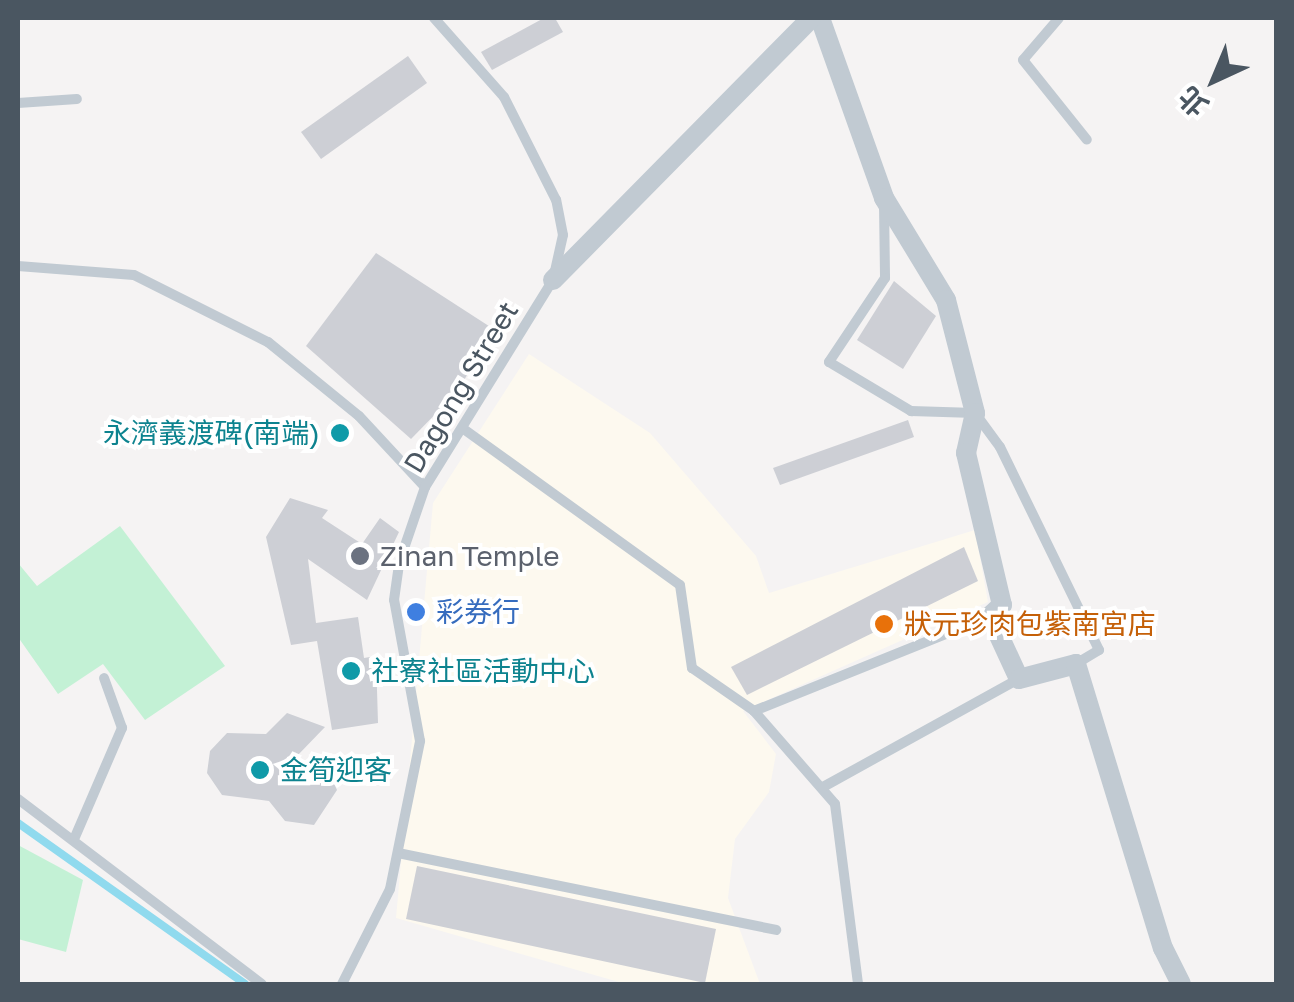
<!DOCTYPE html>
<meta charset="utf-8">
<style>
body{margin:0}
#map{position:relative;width:1294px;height:1002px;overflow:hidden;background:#f5f3f3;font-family:"Golos Text","Noto Sans TC",sans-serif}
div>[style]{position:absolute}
.commercial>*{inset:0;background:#fdf9ef}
.green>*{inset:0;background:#c3f1d5}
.stream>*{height:8px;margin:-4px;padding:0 4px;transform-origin:4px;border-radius:4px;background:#90daee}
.building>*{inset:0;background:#cdcfd5}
.lane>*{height:10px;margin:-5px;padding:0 5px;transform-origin:5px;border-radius:5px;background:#c1cad2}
.street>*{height:20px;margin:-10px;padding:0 10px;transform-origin:10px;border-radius:10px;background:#c1cad2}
.dots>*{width:28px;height:28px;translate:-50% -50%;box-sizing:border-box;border:5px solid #fff;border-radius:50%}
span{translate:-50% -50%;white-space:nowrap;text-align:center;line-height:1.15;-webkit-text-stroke:8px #fff;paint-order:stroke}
.street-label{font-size:28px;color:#4a5661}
.culture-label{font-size:28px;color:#0d838f}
.right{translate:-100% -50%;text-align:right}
.left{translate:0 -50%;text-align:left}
.worship-label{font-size:28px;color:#5b616d}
.shop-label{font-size:28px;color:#366cbe}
.food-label{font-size:28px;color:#c56008}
.frame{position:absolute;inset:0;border:20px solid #4a5661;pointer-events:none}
.north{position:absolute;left:1164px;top:30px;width:100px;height:100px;-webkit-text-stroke:8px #fff;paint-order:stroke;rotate:224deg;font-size:28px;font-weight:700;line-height:40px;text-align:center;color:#4a5661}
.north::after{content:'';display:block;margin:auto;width:35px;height:45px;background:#4a5661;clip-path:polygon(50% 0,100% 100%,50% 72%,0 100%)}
</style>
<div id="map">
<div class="commercial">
<i style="clip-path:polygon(529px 354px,650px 433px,756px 556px,769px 593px,975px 530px,988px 602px,743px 711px,776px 754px,769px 792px,735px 839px,728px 898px,760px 984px,626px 984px,396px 918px,433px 503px)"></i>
</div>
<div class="green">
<i style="clip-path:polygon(120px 526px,225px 666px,145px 720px,103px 664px,58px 694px,18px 637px,18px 563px,37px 586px)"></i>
<i style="clip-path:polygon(18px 845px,83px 880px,66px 952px,18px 939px)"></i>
</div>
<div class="stream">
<i style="left:18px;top:823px;width:278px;rotate:35.3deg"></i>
</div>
<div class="building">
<i style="clip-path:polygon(544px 18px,555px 18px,563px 32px,492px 70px,481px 52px)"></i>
<i style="clip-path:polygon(408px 56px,427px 83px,321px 159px,301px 132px)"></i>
<i style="clip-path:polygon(376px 253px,495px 330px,456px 393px,411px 439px,306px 346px)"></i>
<i style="clip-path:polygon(894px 281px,936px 316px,903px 369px,857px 340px)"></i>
<i style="clip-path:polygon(908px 420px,914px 437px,780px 485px,773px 468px)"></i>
<i style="clip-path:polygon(290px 498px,328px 510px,322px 518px,362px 544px,380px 518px,399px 532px,367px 600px,308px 559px,316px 623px,358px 617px,364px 658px,376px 656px,378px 723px,332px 730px,317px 641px,291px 645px,266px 537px)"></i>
<i style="clip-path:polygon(964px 547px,978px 581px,747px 695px,731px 667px)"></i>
<i style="clip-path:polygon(287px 713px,325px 727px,297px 756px,322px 779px,330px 775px,337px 790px,314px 825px,285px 821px,269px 801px,222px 795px,207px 773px,210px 751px,227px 733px,266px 734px)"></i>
<i style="clip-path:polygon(417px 866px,716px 929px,705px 983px,406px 919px)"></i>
</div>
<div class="lane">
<i style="left:1059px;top:18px;width:55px;rotate:130.6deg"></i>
<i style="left:1023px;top:60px;width:102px;rotate:51.3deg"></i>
<i style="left:18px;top:103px;width:59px;rotate:-3.9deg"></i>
<i style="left:884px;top:204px;width:74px;rotate:89.2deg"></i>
<i style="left:885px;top:278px;width:101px;rotate:123.7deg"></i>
<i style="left:829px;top:362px;width:96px;rotate:30.9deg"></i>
<i style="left:911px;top:411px;width:64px;rotate:1.8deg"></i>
<i style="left:975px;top:413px;width:42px;rotate:53.7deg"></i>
<i style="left:1000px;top:447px;width:226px;rotate:64deg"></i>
<i style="left:1099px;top:650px;width:27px;rotate:149deg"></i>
<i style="left:18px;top:266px;width:116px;rotate:4.4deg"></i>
<i style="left:134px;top:275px;width:150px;rotate:26.6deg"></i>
<i style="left:268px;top:342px;width:117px;rotate:39.1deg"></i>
<i style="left:359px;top:416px;width:97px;rotate:47.1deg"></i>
<i style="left:465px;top:430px;width:265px;rotate:35.8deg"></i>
<i style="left:680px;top:585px;width:84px;rotate:81.8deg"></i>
<i style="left:692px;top:668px;width:75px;rotate:34.7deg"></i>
<i style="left:754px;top:711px;width:123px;rotate:48.9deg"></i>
<i style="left:835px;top:804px;width:181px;rotate:82.7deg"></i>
<i style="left:754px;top:711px;width:254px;rotate:-21.9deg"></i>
<i style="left:823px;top:787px;width:224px;rotate:-28.9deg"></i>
<i style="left:18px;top:799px;width:306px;rotate:37.2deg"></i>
<i style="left:75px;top:837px;width:119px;rotate:-66.7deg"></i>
<i style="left:122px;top:728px;width:53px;rotate:-109.8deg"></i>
<i style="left:398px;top:853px;width:386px;rotate:11.5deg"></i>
<i style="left:342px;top:984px;width:106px;rotate:-63.2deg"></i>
<i style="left:390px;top:889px;width:151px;rotate:-78.5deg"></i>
<i style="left:420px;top:741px;width:143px;rotate:-100.4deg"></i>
<i style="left:394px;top:600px;width:37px;rotate:-82deg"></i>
<i style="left:399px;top:563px;width:80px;rotate:-71.1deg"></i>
<i style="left:425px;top:487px;width:243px;rotate:-58.3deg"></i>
<i style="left:553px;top:280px;width:46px;rotate:-77.5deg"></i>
<i style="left:563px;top:235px;width:36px;rotate:-101deg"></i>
<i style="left:556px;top:200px;width:115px;rotate:-116.8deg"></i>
<i style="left:504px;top:97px;width:106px;rotate:-131.5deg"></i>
</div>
<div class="street">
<i style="left:820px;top:18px;width:191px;rotate:70.4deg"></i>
<i style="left:884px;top:198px;width:119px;rotate:58.7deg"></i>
<i style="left:946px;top:300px;width:117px;rotate:75.6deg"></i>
<i style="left:975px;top:413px;width:41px;rotate:102.7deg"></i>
<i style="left:966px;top:453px;width:156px;rotate:76.7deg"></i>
<i style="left:1002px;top:605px;width:16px;rotate:137deg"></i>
<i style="left:990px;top:616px;width:69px;rotate:65.3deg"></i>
<i style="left:1019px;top:679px;width:59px;rotate:-14.7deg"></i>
<i style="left:1076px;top:664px;width:297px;rotate:73deg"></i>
<i style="left:1163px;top:948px;width:40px;rotate:63.4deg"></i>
<i style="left:553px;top:280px;width:368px;rotate:-45.4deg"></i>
</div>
<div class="dots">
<i style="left:340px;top:433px;background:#0f9aa8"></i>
<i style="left:360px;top:556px;background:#6b7280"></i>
<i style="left:416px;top:612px;background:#3f7fe0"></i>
<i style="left:884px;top:624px;background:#e8710a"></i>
<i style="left:351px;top:671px;background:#0f9aa8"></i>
<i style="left:260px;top:770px;background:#0f9aa8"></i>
</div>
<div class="street-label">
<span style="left:461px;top:387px;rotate:-59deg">Dagong Street</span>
</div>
<div class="culture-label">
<span class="right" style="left:320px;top:433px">永濟義渡碑(南端)</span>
<span class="left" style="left:371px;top:671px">社寮社區活動中心</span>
<span class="left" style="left:280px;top:770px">金筍迎客</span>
</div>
<div class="worship-label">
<span class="left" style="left:380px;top:556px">Zinan Temple</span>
</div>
<div class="shop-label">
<span class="left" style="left:436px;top:612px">彩券行</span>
</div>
<div class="food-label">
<span class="left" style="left:904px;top:624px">狀元珍肉包紫南宮店</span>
</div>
<div class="frame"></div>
<div class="north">北</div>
</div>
